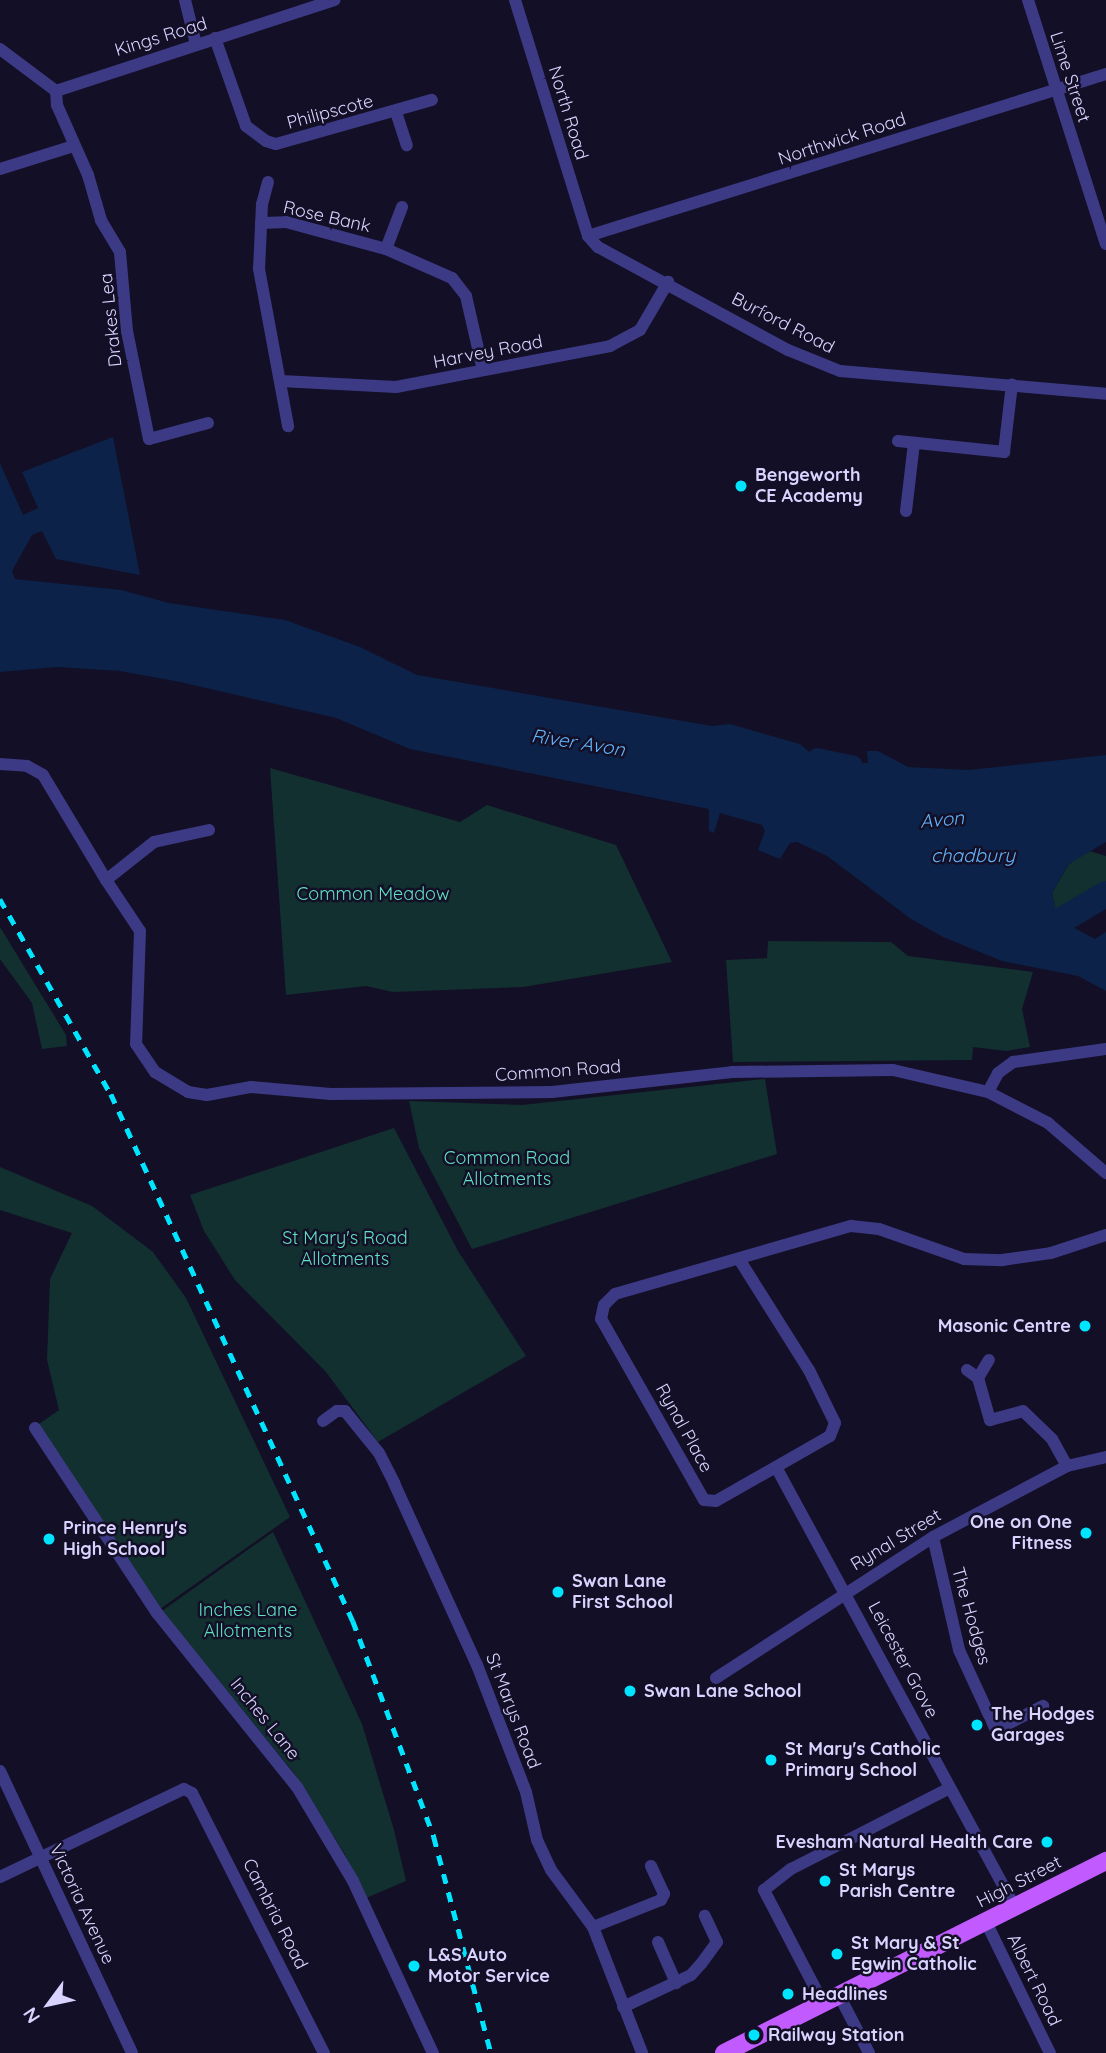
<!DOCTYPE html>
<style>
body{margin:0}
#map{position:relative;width:1106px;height:2053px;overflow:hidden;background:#130f26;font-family:Quicksand,sans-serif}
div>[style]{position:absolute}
.green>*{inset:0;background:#12302f}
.water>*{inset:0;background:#0c2248}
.canal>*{height:16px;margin:-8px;padding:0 8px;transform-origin:8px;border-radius:8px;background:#0c2248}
.river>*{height:26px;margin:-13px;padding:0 13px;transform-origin:13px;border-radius:13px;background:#0c2248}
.street>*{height:12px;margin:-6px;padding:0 6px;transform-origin:6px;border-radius:6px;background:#3d3a85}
.primary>*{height:18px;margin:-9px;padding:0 9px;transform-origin:9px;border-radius:9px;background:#c25bff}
.rail>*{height:4.5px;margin-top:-2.25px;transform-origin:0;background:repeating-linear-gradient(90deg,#00e5ff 0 10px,transparent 0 19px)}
.dots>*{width:19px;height:19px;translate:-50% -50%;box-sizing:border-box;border:4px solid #130f26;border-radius:50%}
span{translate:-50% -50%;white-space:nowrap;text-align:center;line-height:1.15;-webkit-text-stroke:5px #130f26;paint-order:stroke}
.street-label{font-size:18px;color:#d9d4ff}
.poi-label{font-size:18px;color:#d9d4ff;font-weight:700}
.left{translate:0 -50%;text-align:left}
.right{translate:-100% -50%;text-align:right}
.park-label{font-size:18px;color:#5fe0c0}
.water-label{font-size:19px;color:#62b6ff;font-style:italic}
.north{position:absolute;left:14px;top:1969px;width:70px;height:70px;-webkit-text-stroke:5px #130f26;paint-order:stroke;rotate:237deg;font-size:19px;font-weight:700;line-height:28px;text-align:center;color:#d9d4ff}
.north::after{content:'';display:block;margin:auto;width:24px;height:32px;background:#d9d4ff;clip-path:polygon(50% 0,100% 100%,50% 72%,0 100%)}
</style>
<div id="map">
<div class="green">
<i style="clip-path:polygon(270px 768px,460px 822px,487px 805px,616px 845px,672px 962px,523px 987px,393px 992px,366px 986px,286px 995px)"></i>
<i style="clip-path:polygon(1086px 850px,1106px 856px,1106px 892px,1056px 912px,1052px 893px,1069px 864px)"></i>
<i style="clip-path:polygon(0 927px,66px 1035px,67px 1046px,42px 1049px,32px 1003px,0 959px)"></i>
<i style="clip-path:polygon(768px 941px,891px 942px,908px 956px,1033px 972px,1022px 1009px,1030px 1047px,1006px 1051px,973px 1047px,972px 1060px,733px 1062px,726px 960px,767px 958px)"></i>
<i style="clip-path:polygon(765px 1079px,777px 1154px,472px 1249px,419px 1148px,409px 1101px,522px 1105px)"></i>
<i style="clip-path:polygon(394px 1128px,458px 1251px,526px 1356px,378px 1442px,326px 1372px,235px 1280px,204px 1231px,190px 1195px)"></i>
<i style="clip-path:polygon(0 1167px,92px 1206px,153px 1252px,186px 1298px,290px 1517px,160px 1609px,39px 1424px,59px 1410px,47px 1360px,50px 1279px,72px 1233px,0 1210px)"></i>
<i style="clip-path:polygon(273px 1532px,362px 1724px,394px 1830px,406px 1881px,366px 1898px,344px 1853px,294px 1773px,162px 1611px)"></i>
</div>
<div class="water">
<i style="clip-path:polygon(113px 437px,140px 575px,56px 559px,42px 531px,32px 535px,12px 571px,15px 579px,121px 590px,169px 603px,285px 620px,360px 647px,417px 675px,712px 726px,730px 724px,800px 744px,822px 763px,868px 763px,867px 751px,878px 751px,908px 767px,969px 770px,1106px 755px,1106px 842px,1069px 864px,1052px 893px,1056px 912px,1075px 904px,1081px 913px,1069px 925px,1095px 939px,1106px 932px,1106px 991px,1078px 976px,1002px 961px,943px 937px,911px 919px,827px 856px,797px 842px,790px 843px,780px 859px,758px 850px,765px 831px,762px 825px,720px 813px,714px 833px,709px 831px,709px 809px,410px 749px,336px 718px,180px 682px,120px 671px,57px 667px,0 672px,0 463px,23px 515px,38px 508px,22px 472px)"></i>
</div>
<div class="canal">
<i style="left:817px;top:756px;width:38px;rotate:12deg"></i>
</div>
<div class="river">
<i style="left:1050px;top:927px;width:65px;rotate:-30.5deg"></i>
</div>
<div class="street">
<i style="left:185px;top:0;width:45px;rotate:76deg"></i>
<i style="left:515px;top:0;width:247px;rotate:72.8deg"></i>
<i style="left:588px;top:236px;width:15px;rotate:48deg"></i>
<i style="left:598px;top:247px;width:216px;rotate:28.5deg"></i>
<i style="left:788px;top:350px;width:56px;rotate:22deg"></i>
<i style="left:840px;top:371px;width:267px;rotate:4.9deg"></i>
<i style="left:1028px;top:0;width:256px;rotate:72.3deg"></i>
<i style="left:215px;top:38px;width:93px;rotate:70.6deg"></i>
<i style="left:246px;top:126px;width:25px;rotate:37deg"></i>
<i style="left:266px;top:141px;width:10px;rotate:17deg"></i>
<i style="left:276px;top:144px;width:162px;rotate:-15.8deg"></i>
<i style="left:0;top:49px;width:70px;rotate:36.9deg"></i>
<i style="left:396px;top:112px;width:35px;rotate:72deg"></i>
<i style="left:0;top:169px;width:77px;rotate:-17.3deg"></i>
<i style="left:268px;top:182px;width:23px;rotate:105deg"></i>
<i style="left:262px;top:204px;width:65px;rotate:92.6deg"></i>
<i style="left:259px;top:269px;width:160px;rotate:79.5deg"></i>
<i style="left:261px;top:223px;width:25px;rotate:-2deg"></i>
<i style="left:286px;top:222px;width:104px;rotate:15.1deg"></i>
<i style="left:386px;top:249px;width:72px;rotate:23.7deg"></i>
<i style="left:452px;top:278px;width:23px;rotate:52deg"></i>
<i style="left:466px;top:296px;width:76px;rotate:77.1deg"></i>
<i style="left:588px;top:236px;width:543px;rotate:-17.37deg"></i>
<i style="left:386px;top:249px;width:45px;rotate:-69.1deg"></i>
<i style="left:281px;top:381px;width:115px;rotate:3deg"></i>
<i style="left:396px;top:387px;width:218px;rotate:-10.8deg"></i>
<i style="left:610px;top:346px;width:34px;rotate:-28deg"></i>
<i style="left:640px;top:330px;width:56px;rotate:-59.7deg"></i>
<i style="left:208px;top:423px;width:61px;rotate:164.8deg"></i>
<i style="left:149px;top:439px;width:110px;rotate:-101.5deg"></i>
<i style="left:127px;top:331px;width:79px;rotate:-95.1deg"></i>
<i style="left:120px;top:252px;width:37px;rotate:-121deg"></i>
<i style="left:101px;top:220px;width:47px;rotate:-106.1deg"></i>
<i style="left:88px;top:175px;width:77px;rotate:-113.9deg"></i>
<i style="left:57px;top:105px;width:14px;rotate:-94deg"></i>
<i style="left:56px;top:91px;width:293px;rotate:-18.1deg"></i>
<i style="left:898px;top:441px;width:107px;rotate:5.9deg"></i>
<i style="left:1004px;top:452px;width:68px;rotate:-83.3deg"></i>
<i style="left:906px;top:511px;width:68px;rotate:-83.3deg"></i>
<i style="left:0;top:764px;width:27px;rotate:4deg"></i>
<i style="left:27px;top:766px;width:18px;rotate:29deg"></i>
<i style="left:43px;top:775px;width:122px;rotate:59deg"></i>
<i style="left:209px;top:830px;width:56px;rotate:167.7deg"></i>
<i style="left:154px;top:842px;width:61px;rotate:141.6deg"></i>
<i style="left:106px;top:880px;width:61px;rotate:56.3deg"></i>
<i style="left:140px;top:931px;width:113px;rotate:92deg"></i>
<i style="left:136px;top:1044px;width:34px;rotate:56deg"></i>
<i style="left:155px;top:1072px;width:39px;rotate:31deg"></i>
<i style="left:188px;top:1092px;width:19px;rotate:9deg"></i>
<i style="left:207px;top:1095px;width:45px;rotate:-10.3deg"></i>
<i style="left:251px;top:1087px;width:80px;rotate:5deg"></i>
<i style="left:331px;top:1094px;width:221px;rotate:-0.5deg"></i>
<i style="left:552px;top:1092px;width:181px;rotate:-6.3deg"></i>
<i style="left:732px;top:1072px;width:161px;rotate:-0.7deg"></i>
<i style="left:893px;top:1070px;width:98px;rotate:13deg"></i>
<i style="left:988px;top:1092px;width:68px;rotate:27.3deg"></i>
<i style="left:1048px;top:1123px;width:77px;rotate:40.8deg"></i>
<i style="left:988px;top:1092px;width:21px;rotate:-62deg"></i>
<i style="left:998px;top:1073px;width:19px;rotate:-36deg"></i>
<i style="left:1013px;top:1062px;width:94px;rotate:-8deg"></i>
<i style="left:739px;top:1259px;width:131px;rotate:57.8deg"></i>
<i style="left:809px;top:1370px;width:59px;rotate:63.9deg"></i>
<i style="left:835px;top:1423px;width:14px;rotate:111deg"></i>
<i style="left:830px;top:1436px;width:131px;rotate:150.3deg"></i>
<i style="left:716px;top:1501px;width:12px;rotate:-175deg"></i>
<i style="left:704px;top:1500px;width:208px;rotate:-119.6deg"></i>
<i style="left:601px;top:1319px;width:14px;rotate:-78deg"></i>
<i style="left:604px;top:1305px;width:16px;rotate:-45deg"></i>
<i style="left:615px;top:1294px;width:246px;rotate:-16.1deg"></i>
<i style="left:851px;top:1226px;width:28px;rotate:6deg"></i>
<i style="left:879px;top:1229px;width:90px;rotate:19.4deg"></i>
<i style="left:964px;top:1259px;width:38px;rotate:2deg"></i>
<i style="left:1002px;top:1260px;width:49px;rotate:-8.1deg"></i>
<i style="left:1051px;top:1253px;width:58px;rotate:-18.1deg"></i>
<i style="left:967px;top:1370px;width:14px;rotate:36deg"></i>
<i style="left:978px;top:1378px;width:44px;rotate:74.1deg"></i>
<i style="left:990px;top:1420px;width:34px;rotate:-15deg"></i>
<i style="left:1023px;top:1411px;width:40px;rotate:44deg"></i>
<i style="left:1052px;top:1439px;width:31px;rotate:61deg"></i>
<i style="left:978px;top:1378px;width:21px;rotate:-59deg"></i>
<i style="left:323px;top:1421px;width:17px;rotate:-36deg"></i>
<i style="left:337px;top:1411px;width:8px"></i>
<i style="left:345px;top:1411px;width:54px;rotate:51deg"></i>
<i style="left:379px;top:1453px;width:34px;rotate:63deg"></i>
<i style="left:394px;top:1483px;width:200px;rotate:65.5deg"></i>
<i style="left:477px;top:1665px;width:136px;rotate:68.9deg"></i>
<i style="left:526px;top:1792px;width:49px;rotate:77.1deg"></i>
<i style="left:537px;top:1840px;width:33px;rotate:65deg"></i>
<i style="left:551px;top:1870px;width:71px;rotate:53.6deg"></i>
<i style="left:593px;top:1927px;width:135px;rotate:68.7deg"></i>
<i style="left:35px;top:1428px;width:222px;rotate:56.6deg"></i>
<i style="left:157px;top:1613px;width:223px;rotate:51.2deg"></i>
<i style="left:297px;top:1787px;width:109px;rotate:59.2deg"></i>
<i style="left:353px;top:1881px;width:190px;rotate:65.1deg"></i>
<i style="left:776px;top:1467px;width:503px;rotate:61.5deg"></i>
<i style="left:933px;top:1537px;width:116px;rotate:77deg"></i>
<i style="left:959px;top:1650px;width:88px;rotate:65.2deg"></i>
<i style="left:996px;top:1730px;width:53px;rotate:-27.1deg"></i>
<i style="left:716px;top:1678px;width:259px;rotate:-33deg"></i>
<i style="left:933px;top:1537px;width:152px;rotate:-27.9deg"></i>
<i style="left:1067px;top:1466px;width:40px;rotate:-13deg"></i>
<i style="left:0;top:1771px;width:311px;rotate:64.9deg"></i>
<i style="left:0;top:1877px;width:204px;rotate:-25.6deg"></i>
<i style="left:184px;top:1789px;width:9px;rotate:27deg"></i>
<i style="left:192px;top:1793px;width:292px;rotate:63.1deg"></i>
<i style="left:986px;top:1922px;width:146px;rotate:64deg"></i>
<i style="left:593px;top:1927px;width:73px;rotate:-21.7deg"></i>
<i style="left:661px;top:1900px;width:7px;rotate:-63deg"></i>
<i style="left:664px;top:1894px;width:31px;rotate:-115deg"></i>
<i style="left:658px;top:1942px;width:45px;rotate:66.3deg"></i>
<i style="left:840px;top:1997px;width:63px;rotate:62.6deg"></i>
<i style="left:824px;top:2005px;width:130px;rotate:-117.6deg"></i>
<i style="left:764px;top:1890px;width:34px;rotate:-38deg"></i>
<i style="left:791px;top:1869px;width:178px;rotate:-27deg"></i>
<i style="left:623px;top:2007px;width:75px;rotate:-25.2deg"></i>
<i style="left:691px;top:1975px;width:15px;rotate:-48deg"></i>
<i style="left:701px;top:1964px;width:27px;rotate:-54deg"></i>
<i style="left:717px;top:1942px;width:29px;rotate:-115deg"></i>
</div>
<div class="primary">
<i style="left:724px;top:2053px;width:428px;rotate:-26.7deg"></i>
</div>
<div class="rail">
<i style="left:0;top:899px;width:224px;rotate:60.4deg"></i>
<i style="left:111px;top:1094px;width:580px;rotate:65.34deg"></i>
<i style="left:353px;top:1621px;width:231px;rotate:69.4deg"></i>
<i style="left:434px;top:1837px;width:223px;rotate:75.2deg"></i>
</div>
<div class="dots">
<i style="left:741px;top:486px;background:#00e5ff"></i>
<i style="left:1085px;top:1326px;background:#00e5ff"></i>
<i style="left:1086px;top:1533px;background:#00e5ff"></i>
<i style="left:49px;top:1539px;background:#00e5ff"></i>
<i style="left:558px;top:1592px;background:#00e5ff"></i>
<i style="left:630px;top:1691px;background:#00e5ff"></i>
<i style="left:977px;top:1725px;background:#00e5ff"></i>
<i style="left:771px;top:1760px;background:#00e5ff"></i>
<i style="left:1047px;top:1842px;background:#00e5ff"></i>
<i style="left:825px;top:1881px;background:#00e5ff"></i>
<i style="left:837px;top:1954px;background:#00e5ff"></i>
<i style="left:414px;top:1966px;background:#00e5ff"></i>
<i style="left:788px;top:1994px;background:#00e5ff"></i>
<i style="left:754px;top:2035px;background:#00e5ff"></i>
</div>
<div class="street-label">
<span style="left:161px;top:37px;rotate:-17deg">Kings Road</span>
<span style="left:1070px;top:77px;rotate:72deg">Lime Street</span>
<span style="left:330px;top:112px;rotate:-15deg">Philipscote</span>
<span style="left:568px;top:113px;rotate:73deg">North Road</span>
<span style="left:842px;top:139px;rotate:-18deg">Northwick Road</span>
<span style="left:327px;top:217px;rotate:13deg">Rose Bank</span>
<span style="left:111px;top:320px;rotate:-96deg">Drakes Lea</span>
<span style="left:783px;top:323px;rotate:27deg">Burford Road</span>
<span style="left:488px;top:352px;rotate:-11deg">Harvey Road</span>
<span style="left:558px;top:1071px;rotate:-4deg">Common Road</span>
<span style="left:684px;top:1428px;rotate:61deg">Rynal Place</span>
<span style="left:896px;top:1540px;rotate:-31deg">Rynal Street</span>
<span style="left:971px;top:1616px;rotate:74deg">The Hodges</span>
<span style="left:903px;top:1660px;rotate:62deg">Leicester Grove</span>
<span style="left:513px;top:1711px;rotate:69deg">St Marys Road</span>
<span style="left:265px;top:1719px;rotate:51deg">Inches Lane</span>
<span style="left:1019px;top:1882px;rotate:-27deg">High Street</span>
<span style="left:82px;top:1904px;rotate:65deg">Victoria Avenue</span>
<span style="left:275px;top:1914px;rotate:63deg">Cambria Road</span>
<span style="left:1034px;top:1980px;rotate:64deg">Albert Road</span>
</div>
<div class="poi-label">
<span class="left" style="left:755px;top:486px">Bengeworth<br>CE Academy</span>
<span class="right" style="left:1071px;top:1326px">Masonic Centre</span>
<span class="right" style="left:1072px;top:1533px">One on One<br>Fitness</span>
<span class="left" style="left:63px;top:1539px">Prince Henry's<br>High School</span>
<span class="left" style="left:572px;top:1592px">Swan Lane<br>First School</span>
<span class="left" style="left:644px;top:1691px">Swan Lane School</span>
<span class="left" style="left:991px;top:1725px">The Hodges<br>Garages</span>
<span class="left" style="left:785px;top:1760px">St Mary's Catholic<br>Primary School</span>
<span class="right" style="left:1033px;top:1842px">Evesham Natural Health Care</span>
<span class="left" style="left:839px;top:1881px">St Marys<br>Parish Centre</span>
<span class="left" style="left:851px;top:1954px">St Mary &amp; St<br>Egwin Catholic</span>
<span class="left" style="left:428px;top:1966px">L&amp;S Auto<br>Motor Service</span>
<span class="left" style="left:802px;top:1994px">Headlines</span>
<span class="left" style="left:768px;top:2035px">Railway Station</span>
</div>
<div class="park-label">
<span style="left:373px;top:894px">Common Meadow</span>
<span style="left:507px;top:1169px">Common Road<br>Allotments</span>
<span style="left:345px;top:1249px">St Mary's Road<br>Allotments</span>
<span style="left:248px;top:1621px">Inches Lane<br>Allotments</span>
</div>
<div class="water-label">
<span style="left:578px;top:743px;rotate:9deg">River Avon</span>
<span style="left:942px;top:820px;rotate:-5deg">Avon</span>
<span style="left:973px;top:856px">chadbury</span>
</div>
<div class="north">N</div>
</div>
